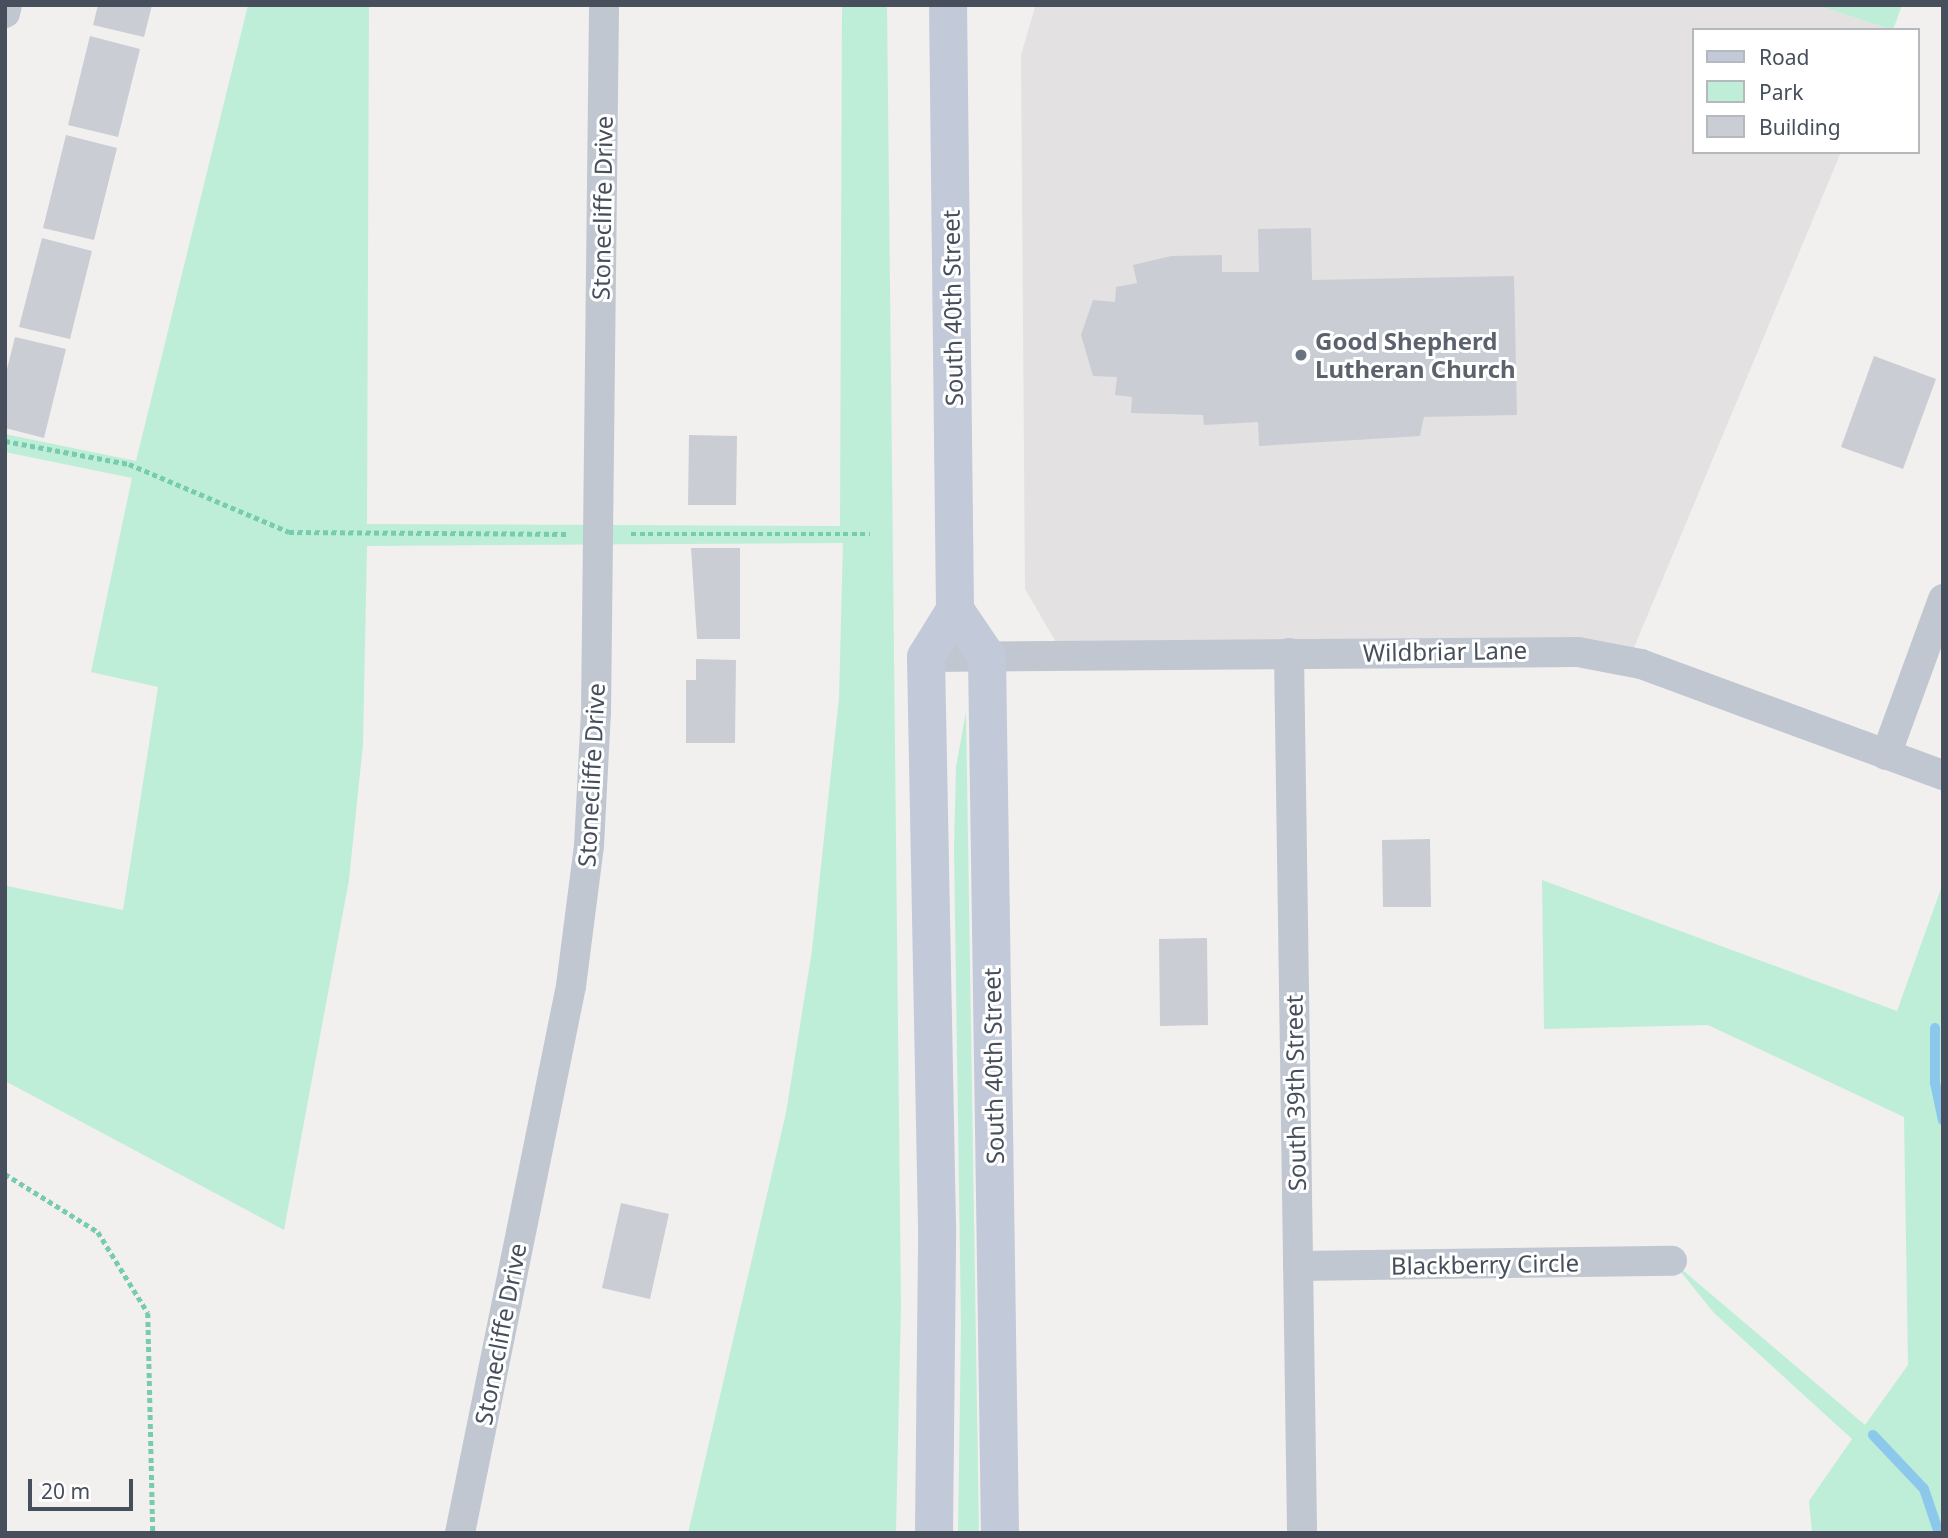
<!DOCTYPE html>
<style>
body{margin:0}
#map{position:relative;width:1948px;height:1538px;overflow:hidden;background:#f2efef;font-family:"Noto Sans",sans-serif}
div>[style]{position:absolute}
.education>*{inset:0;background:#e3e1e1}
.green>*{inset:0;background:#beeed8}
.stream>*{height:10px;margin:-5px;padding:0 5px;transform-origin:5px;border-radius:5px;background:#8cc8eb}
.building>*{inset:0;background:#cbcdd5}
.path>*{height:4.5px;margin-top:-2.25px;transform-origin:0;background:repeating-linear-gradient(90deg,#77ccaf 0 5px,transparent 0 8.5px)}
.minor>*{height:30px;margin:-15px;padding:0 15px;transform-origin:15px;border-radius:15px;background:#c0c7d1}
.secondary>*{height:38px;margin:-19px;padding:0 19px;transform-origin:19px;border-radius:19px;background:#c2c9d8}
.dots>*{width:19px;height:19px;translate:-50% -50%;box-sizing:border-box;border:4px solid #fff;border-radius:50%}
span{translate:-50% -50%;white-space:nowrap;text-align:center;line-height:1.15;-webkit-text-stroke:6px #fff;paint-order:stroke}
.street-label{font-size:24px;color:#474f5c}
.worship-label{font-size:24px;color:#5b616d;font-weight:700}
.left{translate:0 -50%;text-align:left}
.frame{position:absolute;inset:0;border:7px solid #474f5c;pointer-events:none}
.legend{position:absolute;left:1692px;top:28px;width:228px;height:126px;box-sizing:border-box;background:#fff;border:2px solid #b5b9be;margin:0;padding:9px 12px;list-style:none;font-size:21px;color:#474f5c}
.legend li{display:flex;align-items:center;gap:14px;height:35px}
.legend b{width:35px;border:2px solid #b5b9be}
.scale{position:absolute;left:28px;top:1479px;width:105px;height:32px;box-sizing:border-box;border:4px solid #474f5c;border-top:0;padding-left:9px;font-size:21px;line-height:24px;white-space:nowrap;color:#474f5c;-webkit-text-stroke:5px #fff;paint-order:stroke}
</style>
<div id="map">
<div class="education">
<i style="clip-path:polygon(1103px 5px,1816px 5px,1893px 30px,1694px 30px,1694px 152px,1841px 152px,1628px 662px,1064px 656px,1025px 589px,1021px 55px,1035px 7px)"></i>
</div>
<div class="green">
<i style="clip-path:polygon(248px 5px,369px 5px,367px 524px,840px 526px,842px 5px,887px 5px,901px 1305px,896px 1533px,688px 1533px,786px 1113px,812px 950px,839px 698px,843px 543px,367px 546px,363px 744px,349px 880px,284px 1230px,5px 1081px,7px 886px,123px 910px,158px 687px,91px 672px,132px 478px,5px 452px,5px 434px,136px 461px)"></i>
<i style="clip-path:polygon(1816px 5px,1902px 5px,1893px 30px)"></i>
<i style="clip-path:polygon(966px 712px,979px 1533px,958px 1533px,961px 1326px,954px 848px,956px 767px)"></i>
<i style="clip-path:polygon(1542px 880px,1897px 1011px,1943px 883px,1943px 1533px,1812px 1533px,1809px 1501px,1852px 1439px,1714px 1313px,1672px 1261px,1865px 1425px,1908px 1365px,1904px 1117px,1708px 1025px,1544px 1029px)"></i>
</div>
<div class="stream">
<i style="left:1935px;top:1028px;width:55px;rotate:90deg"></i>
<i style="left:1935px;top:1083px;width:38px;rotate:78deg"></i>
<i style="left:1873px;top:1435px;width:74px;rotate:46.6deg"></i>
<i style="left:1924px;top:1489px;width:46px;rotate:71.2deg"></i>
</div>
<div class="building">
<i style="clip-path:polygon(98px 5px,152px 5px,144px 37px,93px 25px)"></i>
<i style="clip-path:polygon(90px 36px,140px 49px,118px 137px,68px 125px)"></i>
<i style="clip-path:polygon(66px 135px,117px 148px,94px 240px,43px 228px)"></i>
<i style="clip-path:polygon(1311px 228px,1312px 280px,1514px 276px,1517px 415px,1424px 417px,1420px 436px,1259px 446px,1258px 422px,1204px 425px,1203px 415px,1131px 413px,1132px 397px,1115px 395px,1117px 377px,1093px 376px,1081px 335px,1093px 300px,1115px 302px,1116px 287px,1137px 283px,1133px 265px,1171px 256px,1222px 255px,1222px 272px,1259px 272px,1258px 229px)"></i>
<i style="clip-path:polygon(42px 238px,92px 251px,70px 339px,19px 327px)"></i>
<i style="clip-path:polygon(15px 337px,66px 349px,44px 438px,5px 428px,5px 377px)"></i>
<i style="clip-path:polygon(1874px 356px,1936px 379px,1903px 469px,1841px 447px)"></i>
<i style="clip-path:polygon(689px 435px,737px 436px,736px 505px,688px 505px)"></i>
<i style="clip-path:polygon(691px 548px,740px 548px,740px 639px,697px 639px)"></i>
<i style="clip-path:polygon(696px 659px,736px 660px,735px 743px,686px 743px,686px 680px,696px 680px)"></i>
<i style="clip-path:polygon(1430px 839px,1431px 907px,1383px 907px,1382px 840px)"></i>
<i style="clip-path:polygon(1207px 938px,1208px 1025px,1160px 1026px,1159px 939px)"></i>
<i style="clip-path:polygon(621px 1203px,669px 1214px,650px 1299px,602px 1288px)"></i>
</div>
<div class="path">
<i style="left:5px;top:441px;width:126px;rotate:10.5deg"></i>
<i style="left:129px;top:464px;width:174px;rotate:23deg"></i>
<i style="left:289px;top:532px;width:277px;rotate:0.4deg"></i>
<i style="left:631px;top:534px;width:239px"></i>
<i style="left:5px;top:1174px;width:110px;rotate:31.9deg"></i>
<i style="left:98px;top:1232px;width:95px;rotate:58.3deg"></i>
<i style="left:148px;top:1313px;width:220px;rotate:88.7deg"></i>
</div>
<div class="minor">
<i style="left:5px;top:13px;width:8px;rotate:-76deg"></i>
<i style="left:1289px;top:653px;width:880px;rotate:89.15deg"></i>
<i style="left:926px;top:657px;width:652px;rotate:-0.44deg"></i>
<i style="left:1578px;top:652px;width:64px;rotate:10.8deg"></i>
<i style="left:1641px;top:664px;width:322px;rotate:20.2deg"></i>
<i style="left:1886px;top:755px;width:166px;rotate:-69.9deg"></i>
<i style="left:1298px;top:1266px;width:374px;rotate:-0.8deg"></i>
<i style="left:460px;top:1533px;width:558px;rotate:-78.53deg"></i>
<i style="left:571px;top:986px;width:142px;rotate:-82.7deg"></i>
<i style="left:589px;top:845px;width:132px;rotate:-87deg"></i>
<i style="left:596px;top:713px;width:708px;rotate:-89.35deg"></i>
</div>
<div class="secondary">
<i style="left:955px;top:610px;width:57px;rotate:55.8deg"></i>
<i style="left:987px;top:657px;width:876px;rotate:89.15deg"></i>
<i style="left:934px;top:1533px;width:307px;rotate:-89.4deg"></i>
<i style="left:937px;top:1226px;width:569px;rotate:-91.11deg"></i>
<i style="left:926px;top:657px;width:55px;rotate:-58.3deg"></i>
<i style="left:955px;top:610px;width:605px;rotate:-90.66deg"></i>
</div>
<div class="dots">
<i style="left:1301px;top:355px;background:#6b7280"></i>
</div>
<div class="street-label">
<span style="left:602px;top:208px;rotate:-89deg">Stonecliffe Drive</span>
<span style="left:952px;top:308px;rotate:-91deg">South 40th Street</span>
<span style="left:1445px;top:651px;rotate:-1deg">Wildbriar Lane</span>
<span style="left:591px;top:775px;rotate:-87deg">Stonecliffe Drive</span>
<span style="left:993px;top:1066px;rotate:-91deg">South 40th Street</span>
<span style="left:1295px;top:1093px;rotate:-91deg">South 39th Street</span>
<span style="left:1485px;top:1264px;rotate:-1deg">Blackberry Circle</span>
<span style="left:500px;top:1334px;rotate:-79deg">Stonecliffe Drive</span>
</div>
<div class="worship-label">
<span class="left" style="left:1315px;top:355px">Good Shepherd<br>Lutheran Church</span>
</div>
<div class="frame"></div>
<ul class="legend">
<li><b style="height:9px;background:#c2c9d8"></b>Road</li>
<li><b style="height:19px;background:#beeed8"></b>Park</li>
<li><b style="height:19px;background:#cbcdd5"></b>Building</li>
</ul>
<div class="scale">20 m</div>
</div>
